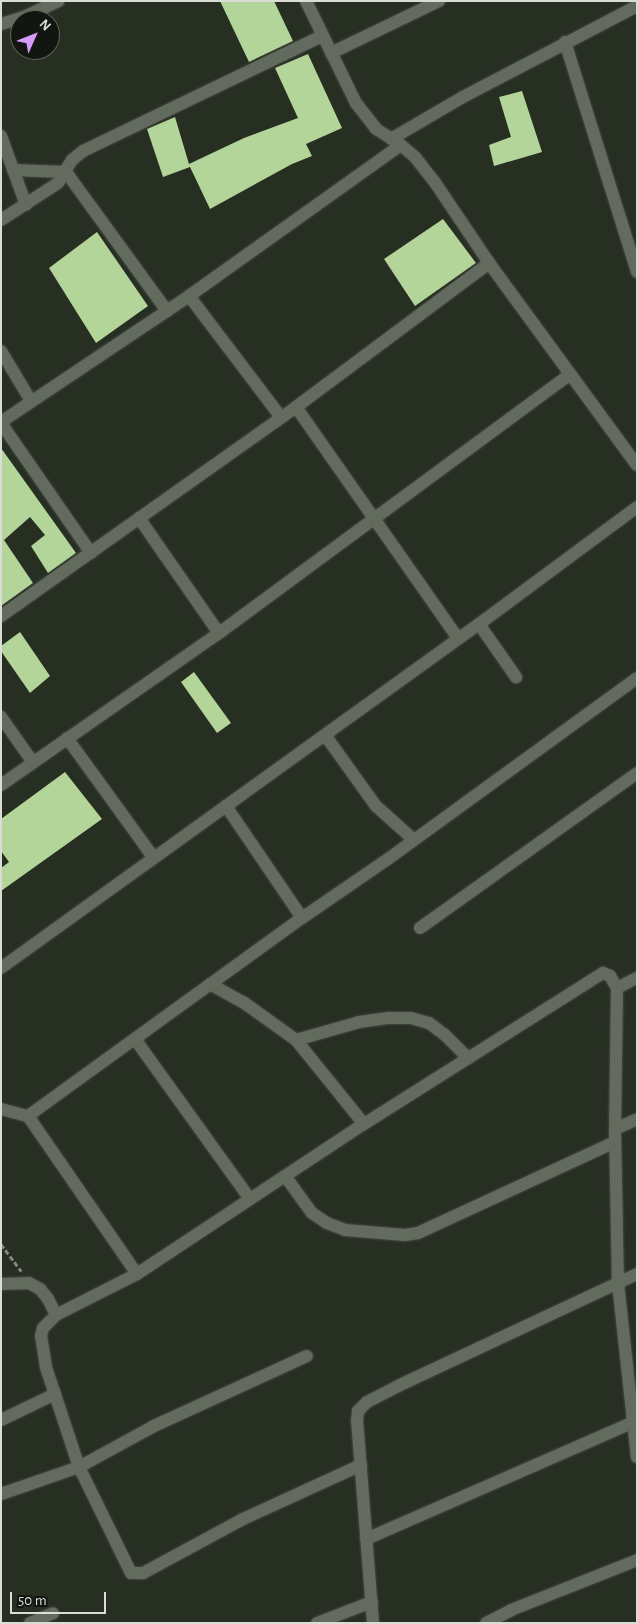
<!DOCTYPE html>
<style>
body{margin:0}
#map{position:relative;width:638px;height:1624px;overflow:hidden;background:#272e22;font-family:"Alegreya Sans",sans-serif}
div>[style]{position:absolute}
.building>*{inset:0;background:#b3d599}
.path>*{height:2.5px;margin-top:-1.25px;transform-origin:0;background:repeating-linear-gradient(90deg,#82877e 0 5px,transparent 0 7.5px)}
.roads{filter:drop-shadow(0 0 1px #444a40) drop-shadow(0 0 1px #444a40)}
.minor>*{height:12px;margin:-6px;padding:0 6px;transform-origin:6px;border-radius:6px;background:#636b5e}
span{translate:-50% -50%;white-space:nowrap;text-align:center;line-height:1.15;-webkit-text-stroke:5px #121510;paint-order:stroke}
.frame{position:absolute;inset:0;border:2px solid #d9ddd6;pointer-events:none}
.north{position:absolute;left:10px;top:10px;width:50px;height:50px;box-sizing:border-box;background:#121510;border:1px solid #62655f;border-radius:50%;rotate:46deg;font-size:14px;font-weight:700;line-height:20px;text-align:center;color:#d9ddd6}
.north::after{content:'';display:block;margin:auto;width:18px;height:22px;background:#d69bf9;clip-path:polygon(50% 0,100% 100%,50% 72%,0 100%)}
.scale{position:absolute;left:10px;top:1592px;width:96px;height:22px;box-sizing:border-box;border:2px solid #d9ddd6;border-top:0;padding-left:6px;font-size:15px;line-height:18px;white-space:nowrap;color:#d9ddd6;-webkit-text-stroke:4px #121510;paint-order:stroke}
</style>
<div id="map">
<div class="building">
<i style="clip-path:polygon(220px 1px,274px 1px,293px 41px,249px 62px)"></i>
<i style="clip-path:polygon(308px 54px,342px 128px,306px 144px,312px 156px,292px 164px,210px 209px,190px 167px,163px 177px,147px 129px,175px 117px,189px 164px,244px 138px,298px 118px,275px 68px)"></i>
<i style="clip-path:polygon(522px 91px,542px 152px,494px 166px,489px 145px,511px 137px,499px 97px)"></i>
<i style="clip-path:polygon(443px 219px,476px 263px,415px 306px,384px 259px)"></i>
<i style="clip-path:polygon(97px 232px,148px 306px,96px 343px,49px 268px)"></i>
<i style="clip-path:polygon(1px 448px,76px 553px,48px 573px,31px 546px,45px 535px,30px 517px,4px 540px,33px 583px,1px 606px)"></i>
<i style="clip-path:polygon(20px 632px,50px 676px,30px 693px,1px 651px,1px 646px)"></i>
<i style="clip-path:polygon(194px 672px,231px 723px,217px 733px,181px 682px)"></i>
<i style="clip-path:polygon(65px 772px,102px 819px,1px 891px,1px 868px,9px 862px,1px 851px,1px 819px)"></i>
</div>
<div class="path">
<i style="left:1px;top:1244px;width:34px;rotate:53deg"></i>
</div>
<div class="roads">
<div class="minor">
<i style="left:306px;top:1px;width:114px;rotate:63.9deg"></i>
<i style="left:356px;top:103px;width:33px;rotate:52deg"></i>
<i style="left:376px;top:129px;width:26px;rotate:32deg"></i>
<i style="left:1px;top:24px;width:24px;rotate:-17deg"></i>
<i style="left:24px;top:17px;width:38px;rotate:-25deg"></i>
<i style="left:565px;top:42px;width:241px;rotate:72.6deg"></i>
<i style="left:331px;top:53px;width:120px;rotate:-25.7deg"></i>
<i style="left:1px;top:136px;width:73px;rotate:70.1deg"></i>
<i style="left:391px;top:139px;width:83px;rotate:-30.3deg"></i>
<i style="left:463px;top:97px;width:196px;rotate:-27.6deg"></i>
<i style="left:13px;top:170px;width:53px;rotate:2.2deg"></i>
<i style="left:66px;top:172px;width:172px;rotate:54deg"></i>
<i style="left:1px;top:220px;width:68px;rotate:-33deg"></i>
<i style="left:58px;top:183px;width:27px;rotate:-59deg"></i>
<i style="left:72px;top:160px;width:14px;rotate:-39deg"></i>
<i style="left:83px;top:151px;width:265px;rotate:-25.7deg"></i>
<i style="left:189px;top:296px;width:152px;rotate:52.8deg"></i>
<i style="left:1px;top:351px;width:58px;rotate:59deg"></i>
<i style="left:296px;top:407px;width:282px;rotate:55deg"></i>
<i style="left:1px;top:422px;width:226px;rotate:-33.8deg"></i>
<i style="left:189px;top:296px;width:260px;rotate:-35.5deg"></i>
<i style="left:401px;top:145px;width:18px;rotate:41deg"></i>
<i style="left:415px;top:157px;width:31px;rotate:52deg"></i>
<i style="left:434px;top:181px;width:99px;rotate:56.1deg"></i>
<i style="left:489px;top:263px;width:250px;rotate:53.8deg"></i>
<i style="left:1px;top:423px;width:158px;rotate:55.3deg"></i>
<i style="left:139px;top:518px;width:140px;rotate:55.2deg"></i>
<i style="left:1px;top:616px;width:362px;rotate:-35.3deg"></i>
<i style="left:296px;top:407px;width:241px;rotate:-36.7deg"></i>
<i style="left:479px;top:624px;width:65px;rotate:55.1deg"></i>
<i style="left:1px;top:717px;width:54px;rotate:54.8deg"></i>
<i style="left:325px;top:735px;width:87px;rotate:54.3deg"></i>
<i style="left:376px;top:806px;width:51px;rotate:41.8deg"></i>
<i style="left:67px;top:738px;width:148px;rotate:54.1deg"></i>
<i style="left:1px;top:785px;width:266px;rotate:-34.9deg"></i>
<i style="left:219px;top:633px;width:436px;rotate:-36.4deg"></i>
<i style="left:226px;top:806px;width:135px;rotate:55.8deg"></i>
<i style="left:302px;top:918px;width:104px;rotate:-34.5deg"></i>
<i style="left:388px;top:859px;width:308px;rotate:-36deg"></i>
<i style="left:420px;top:928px;width:267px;rotate:-35.5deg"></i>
<i style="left:1px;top:968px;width:589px;rotate:-35.74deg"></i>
<i style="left:479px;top:624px;width:197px;rotate:-36.5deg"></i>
<i style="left:210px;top:984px;width:38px;rotate:29deg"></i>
<i style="left:243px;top:1002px;width:65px;rotate:35.6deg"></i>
<i style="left:296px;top:1040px;width:108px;rotate:51deg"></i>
<i style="left:617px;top:988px;width:22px;rotate:-27deg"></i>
<i style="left:135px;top:1039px;width:197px;rotate:54.3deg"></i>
<i style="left:296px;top:1040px;width:66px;rotate:-15.9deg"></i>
<i style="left:359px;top:1022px;width:30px;rotate:-8deg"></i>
<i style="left:389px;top:1018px;width:22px"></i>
<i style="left:411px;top:1018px;width:19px;rotate:16deg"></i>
<i style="left:429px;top:1023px;width:20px;rotate:37deg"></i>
<i style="left:445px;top:1035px;width:33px;rotate:45deg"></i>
<i style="left:1px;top:1109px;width:28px;rotate:15deg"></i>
<i style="left:28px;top:1116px;width:338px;rotate:-35.9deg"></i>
<i style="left:28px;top:1116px;width:192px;rotate:55.4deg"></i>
<i style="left:615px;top:1129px;width:24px;rotate:-24deg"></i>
<i style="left:285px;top:1176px;width:46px;rotate:53.9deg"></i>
<i style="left:312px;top:1213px;width:18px;rotate:34deg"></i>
<i style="left:327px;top:1223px;width:19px;rotate:21deg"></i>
<i style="left:345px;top:1230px;width:60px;rotate:4.8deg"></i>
<i style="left:405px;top:1235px;width:13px;rotate:-9deg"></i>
<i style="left:418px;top:1233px;width:217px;rotate:-24.8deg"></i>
<i style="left:1px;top:1284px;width:28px;rotate:-2deg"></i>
<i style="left:29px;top:1283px;width:13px;rotate:29deg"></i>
<i style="left:40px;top:1289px;width:13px;rotate:51deg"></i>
<i style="left:48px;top:1299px;width:18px;rotate:63deg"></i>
<i style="left:1px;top:1420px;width:60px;rotate:-25.7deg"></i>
<i style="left:361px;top:1465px;width:130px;rotate:155.4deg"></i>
<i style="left:243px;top:1519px;width:114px;rotate:151.6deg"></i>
<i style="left:143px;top:1573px;width:12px;rotate:180deg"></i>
<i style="left:131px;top:1573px;width:118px;rotate:-116.1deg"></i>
<i style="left:79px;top:1467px;width:105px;rotate:-108.3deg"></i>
<i style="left:46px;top:1367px;width:31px;rotate:-99deg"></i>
<i style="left:41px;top:1336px;width:8px;rotate:-76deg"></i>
<i style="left:43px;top:1328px;width:18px;rotate:-45deg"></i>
<i style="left:56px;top:1315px;width:91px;rotate:-26.8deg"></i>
<i style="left:137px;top:1274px;width:272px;rotate:-33.5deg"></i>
<i style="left:364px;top:1124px;width:283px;rotate:-32.3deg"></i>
<i style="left:603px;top:973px;width:8px;rotate:23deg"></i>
<i style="left:610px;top:976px;width:14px;rotate:60deg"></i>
<i style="left:617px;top:988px;width:141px;rotate:90.8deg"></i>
<i style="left:615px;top:1129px;width:154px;rotate:88.9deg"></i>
<i style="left:618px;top:1283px;width:175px;rotate:83.8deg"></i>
<i style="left:1px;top:1494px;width:83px;rotate:-19.1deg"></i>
<i style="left:79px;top:1467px;width:85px;rotate:-28.7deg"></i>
<i style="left:154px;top:1426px;width:168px;rotate:-24.6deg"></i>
<i style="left:366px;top:1539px;width:290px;rotate:-23.6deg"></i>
<i style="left:30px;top:1623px;width:25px;rotate:-23deg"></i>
<i style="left:317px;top:1623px;width:59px;rotate:-20.9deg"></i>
<i style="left:373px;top:1623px;width:203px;rotate:-94.5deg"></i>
<i style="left:357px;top:1421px;width:10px;rotate:-84deg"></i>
<i style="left:358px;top:1411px;width:13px;rotate:-45deg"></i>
<i style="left:367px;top:1402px;width:37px;rotate:-27deg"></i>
<i style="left:400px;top:1385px;width:262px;rotate:-25.1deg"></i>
<i style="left:486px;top:1623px;width:28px;rotate:-27deg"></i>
<i style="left:511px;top:1610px;width:136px;rotate:-21.6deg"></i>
</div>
</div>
<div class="frame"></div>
<div class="north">N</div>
<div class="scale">50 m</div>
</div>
